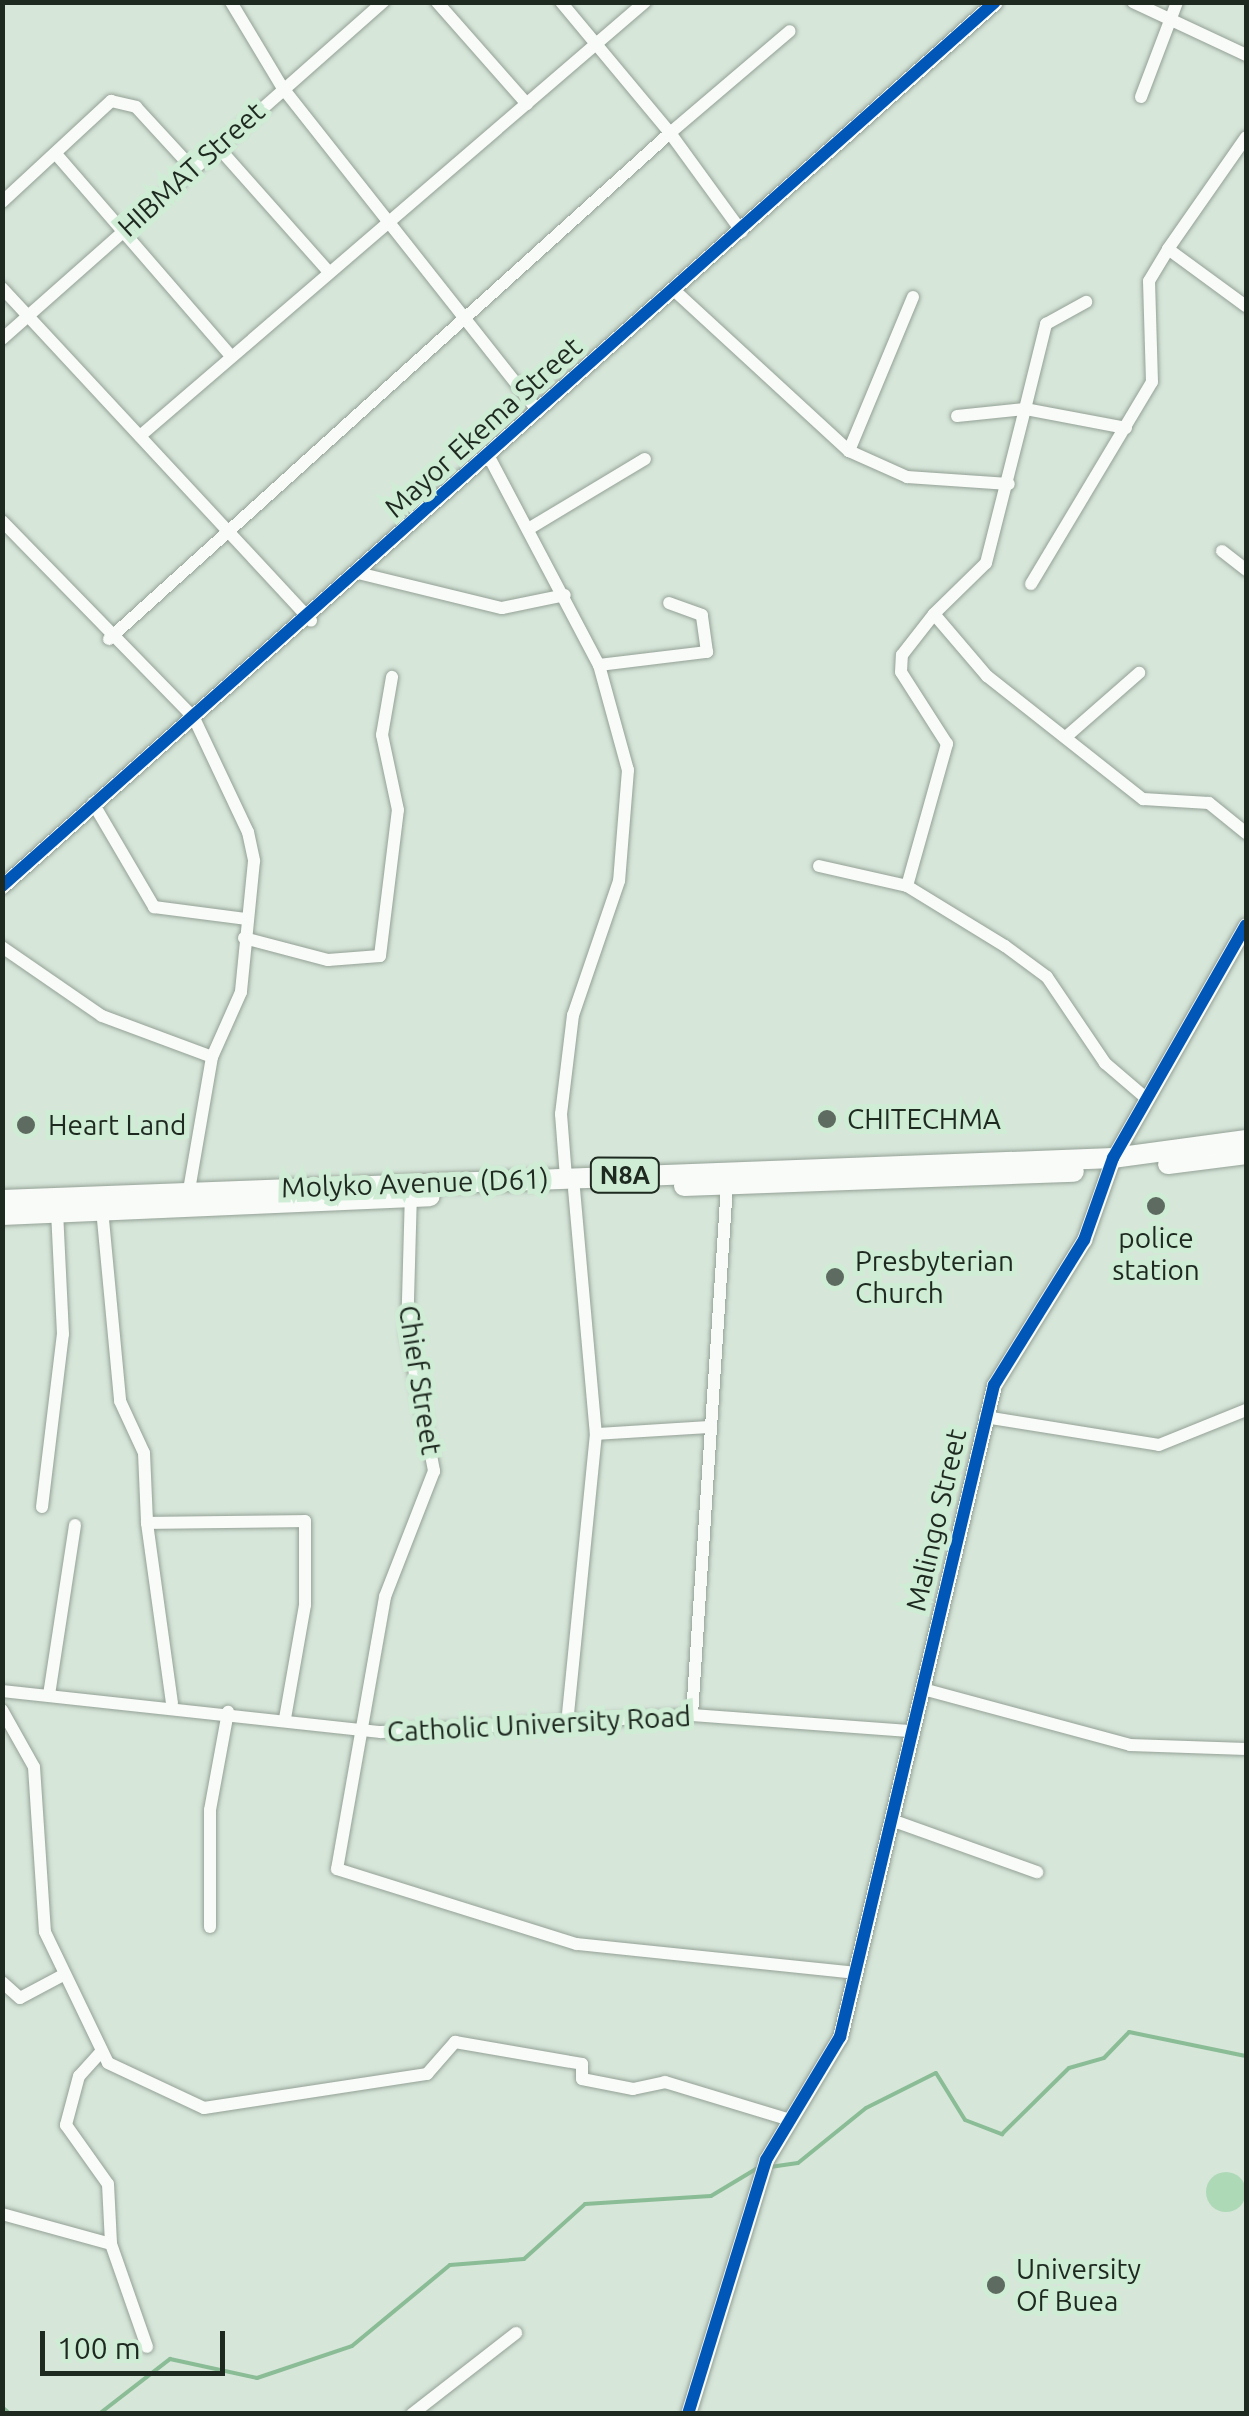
<!DOCTYPE html>
<style>
body{margin:0}
#map{position:relative;width:1249px;height:2416px;overflow:hidden;background:#d6e6d9;font-family:Ubuntu,sans-serif}
div>[style]{position:absolute}
.green>*{inset:0;background:#aed9b7}
.round{border-radius:50%}
.stream>*{height:4px;margin:-2px;padding:0 2px;transform-origin:2px;border-radius:2px;background:#8abc96}
.roads{filter:drop-shadow(0 0 2px #94a196) drop-shadow(0 0 2px #94a196)}
.minor>*{height:12px;margin:-6px;padding:0 6px;transform-origin:6px;border-radius:6px;background:#f9fbf9}
.tertiary>*{height:15px;margin:-7.5px;padding:0 7.5px;transform-origin:7.5px;border-radius:7.5px;background:#f9fbf9}
.trunk>*{height:20px;margin:-10px;padding:0 10px;transform-origin:10px;border-radius:10px;background:#f9fbf9}
.cycleway>*{height:12px;margin:-6px;padding:0 6px;transform-origin:6px;border-radius:6px;background:#0057b8}
.dots>*{width:28px;height:28px;translate:-50% -50%;box-sizing:border-box;border:5px solid #cfedd5;border-radius:50%}
span{translate:-50% -50%;white-space:nowrap;text-align:center;line-height:1.15;-webkit-text-stroke:10px #cfedd5;paint-order:stroke}
.shield-label span{padding:2px 8px;background:#cfedd5;border:2px solid;border-radius:8px;-webkit-text-stroke-width:0}
.shield-label{font-size:25px;color:#1e2920;font-weight:700}
.street-label{font-size:28px;color:#1e2920}
.poi-label{font-size:28px;color:#1e2920}
.left{translate:0 -50%;text-align:left}
.frame{position:absolute;inset:0;border:5px solid #1e2920;pointer-events:none}
.scale{position:absolute;left:40px;top:2331px;width:185px;height:45px;box-sizing:border-box;border:5px solid #1e2920;border-top:0;padding-left:12px;font-size:30px;line-height:35px;white-space:nowrap;color:#1e2920;-webkit-text-stroke:8px #cfedd5;paint-order:stroke}
</style>
<div id="map">
<div class="green">
<i class="round" style="left:1206px;top:2172px;width:40px;height:40px"></i>
</div>
<div class="stream">
<i style="left:770px;top:2167px;width:28px;rotate:-8deg"></i>
<i style="left:798px;top:2163px;width:87px;rotate:-39deg"></i>
<i style="left:866px;top:2108px;width:78px;rotate:-26.6deg"></i>
<i style="left:936px;top:2073px;width:55px;rotate:58.3deg"></i>
<i style="left:965px;top:2120px;width:40px;rotate:21deg"></i>
<i style="left:1002px;top:2134px;width:94px;rotate:-44.6deg"></i>
<i style="left:1069px;top:2068px;width:36px;rotate:-16deg"></i>
<i style="left:1104px;top:2058px;width:36px;rotate:-46deg"></i>
<i style="left:1129px;top:2032px;width:119px;rotate:11.6deg"></i>
<i style="left:2px;top:2407px;width:11px;rotate:41deg"></i>
<i style="left:99px;top:2414px;width:90px;rotate:-37.8deg"></i>
<i style="left:170px;top:2359px;width:89px;rotate:12.3deg"></i>
<i style="left:257px;top:2378px;width:100px;rotate:-18.6deg"></i>
<i style="left:352px;top:2346px;width:127px;rotate:-39.6deg"></i>
<i style="left:450px;top:2265px;width:74px;rotate:-4.6deg"></i>
<i style="left:524px;top:2259px;width:82px;rotate:-42deg"></i>
<i style="left:585px;top:2204px;width:126px;rotate:-3.6deg"></i>
<i style="left:711px;top:2196px;width:52px;rotate:-31deg"></i>
</div>
<div class="roads">
<div class="minor">
<i style="left:231px;top:2px;width:99px;rotate:59deg"></i>
<i style="left:282px;top:87px;width:410px;rotate:51.7deg"></i>
<i style="left:437px;top:2px;width:136px;rotate:48.6deg"></i>
<i style="left:561px;top:2px;width:170px;rotate:50.2deg"></i>
<i style="left:670px;top:133px;width:157px;rotate:-40.4deg"></i>
<i style="left:1133px;top:2px;width:125px;rotate:25.1deg"></i>
<i style="left:1141px;top:97px;width:102px;rotate:-69.2deg"></i>
<i style="left:217px;top:146px;width:167px;rotate:48.4deg"></i>
<i style="left:56px;top:154px;width:267px;rotate:49.1deg"></i>
<i style="left:2px;top:202px;width:149px;rotate:-42.8deg"></i>
<i style="left:111px;top:101px;width:26px;rotate:13deg"></i>
<i style="left:136px;top:107px;width:83px;rotate:47.4deg"></i>
<i style="left:1168px;top:249px;width:136px;rotate:-55.1deg"></i>
<i style="left:2px;top:288px;width:454px;rotate:47.1deg"></i>
<i style="left:675px;top:291px;width:236px;rotate:42.6deg"></i>
<i style="left:913px;top:297px;width:167px;rotate:112.6deg"></i>
<i style="left:849px;top:451px;width:64px;rotate:24.1deg"></i>
<i style="left:907px;top:477px;width:102px;rotate:3.9deg"></i>
<i style="left:2px;top:339px;width:509px;rotate:-41.49deg"></i>
<i style="left:957px;top:416px;width:68px;rotate:-5.9deg"></i>
<i style="left:1025px;top:409px;width:88px;rotate:-76.1deg"></i>
<i style="left:1046px;top:324px;width:46px;rotate:-28.8deg"></i>
<i style="left:1126px;top:428px;width:103px;rotate:-169.3deg"></i>
<i style="left:1025px;top:409px;width:159px;rotate:104.2deg"></i>
<i style="left:986px;top:563px;width:73px;rotate:135.6deg"></i>
<i style="left:934px;top:614px;width:82px;rotate:49.5deg"></i>
<i style="left:987px;top:676px;width:199px;rotate:38.3deg"></i>
<i style="left:1143px;top:799px;width:66px;rotate:3.5deg"></i>
<i style="left:1209px;top:803px;width:48px;rotate:39deg"></i>
<i style="left:140px;top:436px;width:666px;rotate:-40.68deg"></i>
<i style="left:487px;top:453px;width:240px;rotate:62.2deg"></i>
<i style="left:599px;top:665px;width:109px;rotate:74.6deg"></i>
<i style="left:628px;top:770px;width:111px;rotate:94.6deg"></i>
<i style="left:619px;top:881px;width:142px;rotate:108.9deg"></i>
<i style="left:573px;top:1015px;width:100px;rotate:96.9deg"></i>
<i style="left:561px;top:1114px;width:64px;rotate:85.5deg"></i>
<i style="left:2px;top:521px;width:275px;rotate:45.7deg"></i>
<i style="left:194px;top:718px;width:126px;rotate:64.7deg"></i>
<i style="left:248px;top:832px;width:30px;rotate:78deg"></i>
<i style="left:254px;top:861px;width:132px;rotate:95.7deg"></i>
<i style="left:241px;top:992px;width:71px;rotate:114deg"></i>
<i style="left:212px;top:1057px;width:135px;rotate:99.8deg"></i>
<i style="left:530px;top:528px;width:134px;rotate:-31deg"></i>
<i style="left:1222px;top:551px;width:31px;rotate:38deg"></i>
<i style="left:358px;top:573px;width:148px;rotate:13.7deg"></i>
<i style="left:502px;top:608px;width:64px;rotate:-11.7deg"></i>
<i style="left:1031px;top:584px;width:235px;rotate:-59.1deg"></i>
<i style="left:1152px;top:382px;width:101px;rotate:-91.7deg"></i>
<i style="left:1149px;top:281px;width:37px;rotate:-59deg"></i>
<i style="left:1168px;top:249px;width:97px;rotate:36.2deg"></i>
<i style="left:109px;top:639px;width:755px;rotate:-42.05deg"></i>
<i style="left:670px;top:133px;width:122px;rotate:54deg"></i>
<i style="left:599px;top:665px;width:109px;rotate:-6.9deg"></i>
<i style="left:707px;top:652px;width:37px;rotate:-98deg"></i>
<i style="left:702px;top:615px;width:35px;rotate:-160deg"></i>
<i style="left:1067px;top:736px;width:96px;rotate:-41.2deg"></i>
<i style="left:93px;top:803px;width:121px;rotate:59.6deg"></i>
<i style="left:154px;top:907px;width:94px;rotate:7.4deg"></i>
<i style="left:819px;top:866px;width:90px;rotate:12.8deg"></i>
<i style="left:907px;top:886px;width:115px;rotate:31.5deg"></i>
<i style="left:1005px;top:946px;width:52px;rotate:36.4deg"></i>
<i style="left:1047px;top:977px;width:104px;rotate:56deg"></i>
<i style="left:1105px;top:1063px;width:55px;rotate:40.6deg"></i>
<i style="left:907px;top:886px;width:148px;rotate:-74.3deg"></i>
<i style="left:947px;top:744px;width:85px;rotate:-122.6deg"></i>
<i style="left:901px;top:672px;width:17px;rotate:-87deg"></i>
<i style="left:902px;top:655px;width:52px;rotate:-52deg"></i>
<i style="left:244px;top:938px;width:87px;rotate:14.7deg"></i>
<i style="left:328px;top:960px;width:52px;rotate:-4.4deg"></i>
<i style="left:380px;top:956px;width:147px;rotate:-83deg"></i>
<i style="left:398px;top:810px;width:77px;rotate:-102deg"></i>
<i style="left:382px;top:735px;width:59px;rotate:-80.2deg"></i>
<i style="left:2px;top:947px;width:121px;rotate:34.6deg"></i>
<i style="left:102px;top:1016px;width:117px;rotate:20.4deg"></i>
<i style="left:574px;top:1189px;width:246px;rotate:84.9deg"></i>
<i style="left:411px;top:1192px;width:141px;rotate:91.6deg"></i>
<i style="left:407px;top:1333px;width:141px;rotate:78.9deg"></i>
<i style="left:434px;top:1471px;width:135px;rotate:111.3deg"></i>
<i style="left:385px;top:1597px;width:276px;rotate:100deg"></i>
<i style="left:337px;top:1869px;width:251px;rotate:17.4deg"></i>
<i style="left:577px;top:1944px;width:273px;rotate:5.9deg"></i>
<i style="left:102px;top:1209px;width:193px;rotate:84.6deg"></i>
<i style="left:120px;top:1401px;width:57px;rotate:65.2deg"></i>
<i style="left:144px;top:1453px;width:70px;rotate:87.5deg"></i>
<i style="left:147px;top:1523px;width:158px;rotate:-0.7deg"></i>
<i style="left:305px;top:1521px;width:84px;rotate:90deg"></i>
<i style="left:305px;top:1605px;width:115px;rotate:100deg"></i>
<i style="left:985px;top:1417px;width:176px;rotate:9.1deg"></i>
<i style="left:1159px;top:1445px;width:94px;rotate:-21.9deg"></i>
<i style="left:42px;top:1507px;width:174px;rotate:-83.1deg"></i>
<i style="left:63px;top:1334px;width:123px;rotate:-92.8deg"></i>
<i style="left:147px;top:1523px;width:182px;rotate:82.1deg"></i>
<i style="left:923px;top:1689px;width:214px;rotate:15.1deg"></i>
<i style="left:1130px;top:1745px;width:116px;rotate:2deg"></i>
<i style="left:2px;top:1691px;width:381px;rotate:6.2deg"></i>
<i style="left:381px;top:1732px;width:311px;rotate:-3.1deg"></i>
<i style="left:692px;top:1715px;width:221px;rotate:4.2deg"></i>
<i style="left:49px;top:1695px;width:172px;rotate:-81.3deg"></i>
<i style="left:2px;top:1710px;width:65px;rotate:60.7deg"></i>
<i style="left:34px;top:1767px;width:165px;rotate:86.2deg"></i>
<i style="left:45px;top:1932px;width:145px;rotate:64.3deg"></i>
<i style="left:108px;top:2063px;width:106px;rotate:25.1deg"></i>
<i style="left:204px;top:2108px;width:226px;rotate:-8.7deg"></i>
<i style="left:427px;top:2074px;width:43px;rotate:-48.8deg"></i>
<i style="left:455px;top:2042px;width:129px;rotate:9.8deg"></i>
<i style="left:582px;top:2064px;width:15px;rotate:90deg"></i>
<i style="left:582px;top:2079px;width:52px;rotate:11.1deg"></i>
<i style="left:633px;top:2089px;width:33px;rotate:-12deg"></i>
<i style="left:665px;top:2082px;width:131px;rotate:16.9deg"></i>
<i style="left:692px;top:1715px;width:531px;rotate:-86.22deg"></i>
<i style="left:567px;top:1724px;width:291px;rotate:-84.3deg"></i>
<i style="left:596px;top:1434px;width:115px;rotate:-3.5deg"></i>
<i style="left:897px;top:1822px;width:149px;rotate:19.7deg"></i>
<i style="left:210px;top:1927px;width:117px;rotate:-90deg"></i>
<i style="left:210px;top:1810px;width:100px;rotate:-79.6deg"></i>
<i style="left:2px;top:1982px;width:24px;rotate:42deg"></i>
<i style="left:20px;top:1998px;width:49px;rotate:-28.1deg"></i>
<i style="left:100px;top:2053px;width:31px;rotate:132deg"></i>
<i style="left:79px;top:2076px;width:51px;rotate:104.9deg"></i>
<i style="left:66px;top:2125px;width:72px;rotate:54.6deg"></i>
<i style="left:108px;top:2184px;width:60px;rotate:87.1deg"></i>
<i style="left:2px;top:2214px;width:113px;rotate:15.4deg"></i>
<i style="left:111px;top:2244px;width:109px;rotate:70.7deg"></i>
<i style="left:412px;top:2414px;width:132px;rotate:-37.9deg"></i>
</div>
<div class="tertiary">
<i style="left:2px;top:886px;width:1329px;rotate:-41.68deg"></i>
<i style="left:688px;top:2414px;width:266px;rotate:-72.9deg"></i>
<i style="left:766px;top:2160px;width:144px;rotate:-59deg"></i>
<i style="left:840px;top:2037px;width:670px;rotate:-76.71deg"></i>
<i style="left:994px;top:1385px;width:171px;rotate:-58.2deg"></i>
<i style="left:1084px;top:1240px;width:87px;rotate:-70.5deg"></i>
<i style="left:1113px;top:1158px;width:268px;rotate:-60.3deg"></i>
</div>
<div class="trunk">
<i style="left:1168px;top:1164px;width:79px;rotate:-7.3deg"></i>
<i style="left:684px;top:1186px;width:390px;rotate:-2.1deg"></i>
<i style="left:2px;top:1200px;width:1112px;rotate:-2.16deg"></i>
<i style="left:1113px;top:1158px;width:134px;rotate:-7.7deg"></i>
<i style="left:2px;top:1215px;width:428px;rotate:-2.5deg"></i>
</div>
</div>
<div class="cycleway">
<i style="left:2px;top:886px;width:1329px;rotate:-41.68deg"></i>
<i style="left:688px;top:2414px;width:266px;rotate:-72.9deg"></i>
<i style="left:766px;top:2160px;width:144px;rotate:-59deg"></i>
<i style="left:840px;top:2037px;width:670px;rotate:-76.71deg"></i>
<i style="left:994px;top:1385px;width:171px;rotate:-58.2deg"></i>
<i style="left:1084px;top:1240px;width:87px;rotate:-70.5deg"></i>
<i style="left:1113px;top:1158px;width:268px;rotate:-60.3deg"></i>
</div>
<div class="dots">
<i style="left:827px;top:1119px;background:#5e6b61"></i>
<i style="left:26px;top:1125px;background:#5e6b61"></i>
<i style="left:1156px;top:1206px;background:#5e6b61"></i>
<i style="left:835px;top:1277px;background:#5e6b61"></i>
<i style="left:996px;top:2285px;background:#5e6b61"></i>
</div>
<div class="shield-label">
<span style="left:625px;top:1175px">N8A</span>
</div>
<div class="street-label">
<span style="left:191px;top:169px;rotate:-42deg">HIBMAT Street</span>
<span style="left:483px;top:427px;rotate:-42deg">Mayor Ekema Street</span>
<span style="left:415px;top:1183px;rotate:-2deg">Molyko Avenue (D61)</span>
<span style="left:420px;top:1380px;rotate:81deg">Chief Street</span>
<span style="left:936px;top:1520px;rotate:-77deg">Malingo Street</span>
<span style="left:539px;top:1724px;rotate:-3deg">Catholic University Road</span>
</div>
<div class="poi-label">
<span class="left" style="left:847px;top:1119px">CHITECHMA</span>
<span class="left" style="left:48px;top:1125px">Heart Land</span>
<span style="left:1156px;top:1254px">police<br>station</span>
<span class="left" style="left:855px;top:1277px">Presbyterian<br>Church</span>
<span class="left" style="left:1016px;top:2285px">University<br>Of Buea</span>
</div>
<div class="frame"></div>
<div class="scale">100 m</div>
</div>
